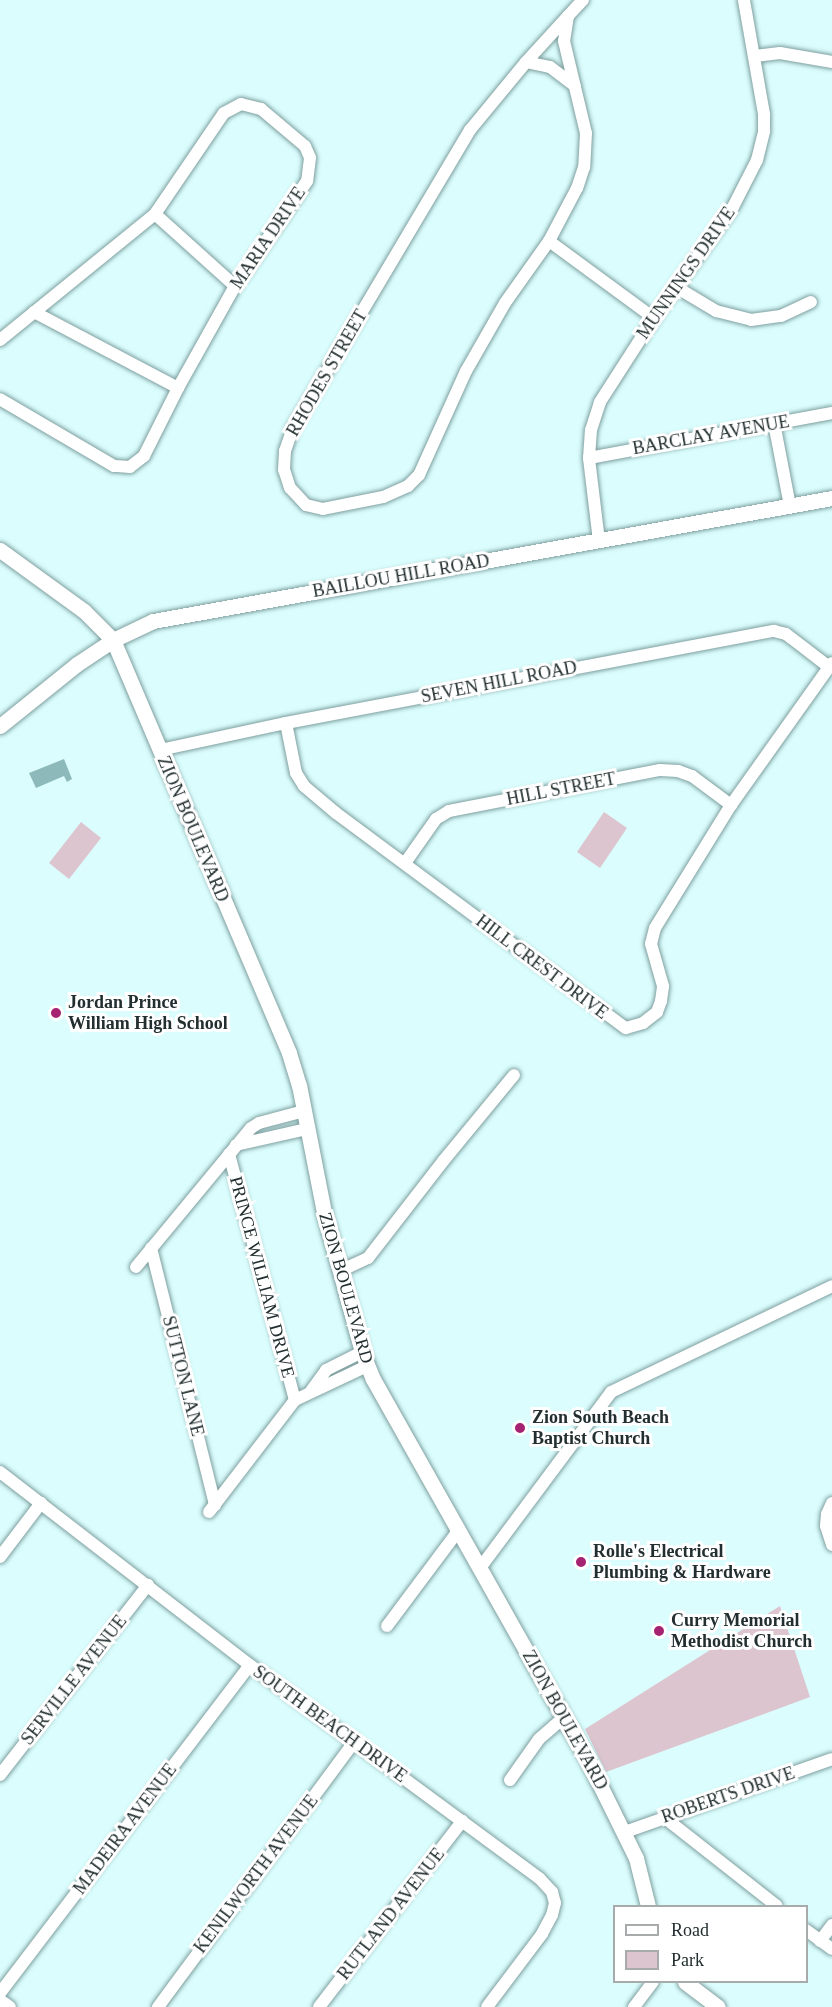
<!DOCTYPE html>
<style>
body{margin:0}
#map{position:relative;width:832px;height:2007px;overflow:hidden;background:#dbfdfd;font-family:Georgia,serif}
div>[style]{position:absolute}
.green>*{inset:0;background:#dcc5cf}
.water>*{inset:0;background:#8eb9ba}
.roads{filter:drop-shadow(0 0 2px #7f9f9f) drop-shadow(0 0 2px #7f9f9f)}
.minor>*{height:12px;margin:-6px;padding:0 6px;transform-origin:6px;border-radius:6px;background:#fff}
.major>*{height:15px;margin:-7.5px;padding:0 7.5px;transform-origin:7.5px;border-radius:7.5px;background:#fff}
.dots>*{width:16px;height:16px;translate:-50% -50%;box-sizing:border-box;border:3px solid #fff;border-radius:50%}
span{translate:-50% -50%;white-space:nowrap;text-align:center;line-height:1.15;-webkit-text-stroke:6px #fff;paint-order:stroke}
.street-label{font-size:18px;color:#222e2f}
.poi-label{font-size:18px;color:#222e2f;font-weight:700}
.left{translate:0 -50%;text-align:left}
.legend{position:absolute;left:613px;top:1905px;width:195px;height:78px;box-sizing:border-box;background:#fff;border:2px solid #a7abac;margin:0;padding:8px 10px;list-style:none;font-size:18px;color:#222e2f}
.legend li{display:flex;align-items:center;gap:12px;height:30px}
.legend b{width:30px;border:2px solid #a7abac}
</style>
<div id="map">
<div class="green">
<i style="clip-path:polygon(604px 812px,627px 828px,600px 868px,577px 852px)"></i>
<i style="clip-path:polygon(81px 822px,101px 838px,69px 879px,49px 863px)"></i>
<i style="clip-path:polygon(780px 1606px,810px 1697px,606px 1772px,585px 1729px)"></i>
</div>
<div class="water">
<i style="clip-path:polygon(64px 759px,72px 779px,67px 782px,64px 776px,36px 788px,29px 773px)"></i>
</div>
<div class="roads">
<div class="minor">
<i style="left:568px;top:16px;width:25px;rotate:99deg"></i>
<i style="left:564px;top:41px;width:95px;rotate:76.6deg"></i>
<i style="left:586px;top:133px;width:34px;rotate:93deg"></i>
<i style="left:584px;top:167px;width:22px;rotate:108deg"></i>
<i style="left:577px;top:188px;width:60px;rotate:117.8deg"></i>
<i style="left:549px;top:241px;width:76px;rotate:125.4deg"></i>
<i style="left:505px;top:303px;width:78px;rotate:119.8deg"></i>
<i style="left:466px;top:371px;width:114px;rotate:114.3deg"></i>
<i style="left:419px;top:475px;width:16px;rotate:135deg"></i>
<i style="left:408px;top:486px;width:27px;rotate:156deg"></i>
<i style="left:383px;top:497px;width:61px;rotate:168.7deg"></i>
<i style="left:323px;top:509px;width:17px;rotate:-167deg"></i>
<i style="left:306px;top:505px;width:23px;rotate:-133deg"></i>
<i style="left:290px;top:488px;width:19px;rotate:-108deg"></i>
<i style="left:284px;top:470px;width:19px;rotate:-87deg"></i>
<i style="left:285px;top:451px;width:24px;rotate:-71deg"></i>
<i style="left:293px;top:428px;width:347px;rotate:-59.3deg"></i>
<i style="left:470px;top:130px;width:88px;rotate:-50.5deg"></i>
<i style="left:526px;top:62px;width:62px;rotate:-47.6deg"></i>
<i style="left:568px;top:16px;width:22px;rotate:-47deg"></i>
<i style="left:755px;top:56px;width:25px;rotate:-7deg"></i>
<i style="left:780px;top:53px;width:53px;rotate:9.8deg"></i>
<i style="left:526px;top:62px;width:25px;rotate:12deg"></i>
<i style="left:550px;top:67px;width:31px;rotate:37deg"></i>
<i style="left:155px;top:214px;width:108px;rotate:42deg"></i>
<i style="left:549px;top:241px;width:130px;rotate:36.3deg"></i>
<i style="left:676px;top:287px;width:47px;rotate:31deg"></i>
<i style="left:716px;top:311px;width:36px;rotate:14deg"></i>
<i style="left:751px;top:320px;width:30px;rotate:-8deg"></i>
<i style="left:781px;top:316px;width:33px;rotate:-25deg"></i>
<i style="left:34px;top:312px;width:163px;rotate:27.8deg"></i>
<i style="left:0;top:340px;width:200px;rotate:-39.1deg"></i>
<i style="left:155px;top:214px;width:122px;rotate:-55.7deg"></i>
<i style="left:224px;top:113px;width:19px;rotate:-28deg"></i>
<i style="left:241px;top:104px;width:21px;rotate:14deg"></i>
<i style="left:261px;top:109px;width:57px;rotate:40.1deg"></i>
<i style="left:305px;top:146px;width:13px;rotate:67deg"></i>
<i style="left:310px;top:158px;width:23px;rotate:97deg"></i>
<i style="left:307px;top:181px;width:127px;rotate:124.4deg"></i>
<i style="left:235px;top:286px;width:117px;rotate:119.2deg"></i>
<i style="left:178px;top:388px;width:76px;rotate:116.6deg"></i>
<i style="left:144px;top:456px;width:18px;rotate:142deg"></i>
<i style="left:130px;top:467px;width:16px;rotate:-176deg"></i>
<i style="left:114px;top:466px;width:132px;rotate:-149.6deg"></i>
<i style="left:774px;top:423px;width:85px;rotate:79.1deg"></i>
<i style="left:589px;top:458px;width:247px;rotate:-10.5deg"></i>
<i style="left:599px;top:541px;width:84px;rotate:-96.9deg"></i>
<i style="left:589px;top:458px;width:28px;rotate:-86deg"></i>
<i style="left:591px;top:430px;width:29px;rotate:-72deg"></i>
<i style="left:600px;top:402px;width:100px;rotate:-57.3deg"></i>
<i style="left:654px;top:318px;width:136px;rotate:-54.6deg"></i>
<i style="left:733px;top:207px;width:53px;rotate:-62.9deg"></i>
<i style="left:757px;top:160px;width:30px;rotate:-76deg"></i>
<i style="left:764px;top:131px;width:17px;rotate:-90deg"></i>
<i style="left:764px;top:114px;width:116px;rotate:-100deg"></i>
<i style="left:286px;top:723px;width:51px;rotate:78.7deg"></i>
<i style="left:296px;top:773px;width:15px;rotate:58deg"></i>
<i style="left:304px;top:786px;width:42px;rotate:40.2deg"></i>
<i style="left:336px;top:813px;width:361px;rotate:36.6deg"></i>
<i style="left:626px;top:1028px;width:18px;rotate:-16deg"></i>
<i style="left:643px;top:1023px;width:18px;rotate:-38deg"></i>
<i style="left:657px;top:1012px;width:12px;rotate:-70deg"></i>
<i style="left:661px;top:1001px;width:15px;rotate:-82deg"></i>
<i style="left:663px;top:986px;width:44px;rotate:-105.9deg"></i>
<i style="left:651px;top:944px;width:16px;rotate:-76deg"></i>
<i style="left:655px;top:928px;width:145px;rotate:-58.3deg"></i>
<i style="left:731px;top:805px;width:174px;rotate:-54.6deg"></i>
<i style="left:160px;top:750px;width:129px;rotate:-12.1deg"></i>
<i style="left:286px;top:723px;width:497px;rotate:-10.7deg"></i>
<i style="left:774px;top:631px;width:12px;rotate:14deg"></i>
<i style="left:786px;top:634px;width:54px;rotate:37.5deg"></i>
<i style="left:405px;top:863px;width:54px;rotate:-54.8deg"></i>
<i style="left:436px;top:819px;width:15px;rotate:-32deg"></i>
<i style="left:449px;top:811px;width:215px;rotate:-11deg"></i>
<i style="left:660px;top:770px;width:18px;rotate:3deg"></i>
<i style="left:678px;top:771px;width:15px;rotate:20deg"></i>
<i style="left:692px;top:776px;width:49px;rotate:36.6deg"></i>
<i style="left:236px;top:1145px;width:73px;rotate:-12.7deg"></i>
<i style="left:229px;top:1154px;width:255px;rotate:75deg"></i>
<i style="left:151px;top:1248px;width:265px;rotate:76deg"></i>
<i style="left:136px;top:1267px;width:180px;rotate:-50.4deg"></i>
<i style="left:251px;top:1128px;width:9px;rotate:-32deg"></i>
<i style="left:259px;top:1123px;width:47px;rotate:-14.9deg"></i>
<i style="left:340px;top:1271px;width:31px;rotate:-25deg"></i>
<i style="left:368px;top:1258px;width:124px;rotate:-52.2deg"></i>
<i style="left:444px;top:1160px;width:110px;rotate:-50.5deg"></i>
<i style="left:311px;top:1391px;width:26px;rotate:-54deg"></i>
<i style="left:326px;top:1370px;width:40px;rotate:-26.6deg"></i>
<i style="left:0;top:1472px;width:316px;rotate:37.7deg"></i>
<i style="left:250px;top:1665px;width:360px;rotate:36.4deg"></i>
<i style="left:540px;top:1879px;width:18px;rotate:47deg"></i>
<i style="left:552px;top:1892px;width:11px;rotate:75deg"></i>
<i style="left:555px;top:1903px;width:12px;rotate:104deg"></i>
<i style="left:552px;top:1915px;width:21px;rotate:118deg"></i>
<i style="left:542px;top:1934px;width:91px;rotate:127deg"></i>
<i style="left:832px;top:1503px;width:12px;rotate:114deg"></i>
<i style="left:827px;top:1514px;width:12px;rotate:95deg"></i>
<i style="left:826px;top:1526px;width:20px;rotate:72deg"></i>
<i style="left:209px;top:1512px;width:141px;rotate:-52.5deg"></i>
<i style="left:295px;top:1400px;width:80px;rotate:-25.3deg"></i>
<i style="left:0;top:1557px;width:68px;rotate:-52.8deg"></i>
<i style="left:480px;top:1568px;width:219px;rotate:-53.3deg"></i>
<i style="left:611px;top:1392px;width:245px;rotate:-25.6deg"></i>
<i style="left:387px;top:1626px;width:119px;rotate:-53.2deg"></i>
<i style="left:0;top:1775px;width:241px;rotate:-52.1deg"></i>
<i style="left:510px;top:1780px;width:50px;rotate:-54.7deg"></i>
<i style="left:539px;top:1739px;width:33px;rotate:-41deg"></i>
<i style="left:665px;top:1818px;width:142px;rotate:38.2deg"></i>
<i style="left:625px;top:1832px;width:219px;rotate:-19.4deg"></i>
<i style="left:806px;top:1930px;width:32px;rotate:36deg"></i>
<i style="left:820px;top:1941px;width:20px;rotate:-53deg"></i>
<i style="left:0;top:1993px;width:412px;rotate:-52.7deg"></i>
<i style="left:0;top:2000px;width:12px;rotate:35deg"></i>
<i style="left:158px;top:2007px;width:331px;rotate:-53.5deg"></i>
<i style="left:319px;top:2007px;width:235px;rotate:-52.4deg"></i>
<i style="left:634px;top:2007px;width:31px;rotate:-53deg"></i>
</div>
<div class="major">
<i style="left:0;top:550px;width:104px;rotate:36deg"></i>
<i style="left:84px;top:611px;width:41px;rotate:45deg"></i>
<i style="left:113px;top:640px;width:449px;rotate:66.9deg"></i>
<i style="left:289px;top:1053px;width:34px;rotate:73deg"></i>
<i style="left:299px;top:1085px;width:130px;rotate:78.9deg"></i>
<i style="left:324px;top:1213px;width:144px;rotate:74.7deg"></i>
<i style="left:362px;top:1352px;width:29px;rotate:68deg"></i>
<i style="left:373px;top:1379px;width:441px;rotate:60.6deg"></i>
<i style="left:589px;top:1763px;width:106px;rotate:63.7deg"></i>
<i style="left:636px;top:1858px;width:49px;rotate:76deg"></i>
<i style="left:0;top:726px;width:99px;rotate:-38.8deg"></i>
<i style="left:77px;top:664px;width:43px;rotate:-33.7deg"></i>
<i style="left:113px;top:640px;width:44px;rotate:-25.4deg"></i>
<i style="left:153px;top:621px;width:690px;rotate:-10.27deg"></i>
<i style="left:685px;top:1982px;width:41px;rotate:37.1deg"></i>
</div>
</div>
<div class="dots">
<i style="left:56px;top:1013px;background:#a52371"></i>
<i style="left:520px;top:1428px;background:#a52371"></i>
<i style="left:581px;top:1562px;background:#a52371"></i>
<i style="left:659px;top:1631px;background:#a52371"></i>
</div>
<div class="street-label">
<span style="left:268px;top:238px;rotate:-56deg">MARIA DRIVE</span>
<span style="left:686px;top:273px;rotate:-55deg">MUNNINGS DRIVE</span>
<span style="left:327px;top:373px;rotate:-60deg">RHODES STREET</span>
<span style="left:711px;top:435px;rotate:-10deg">BARCLAY AVENUE</span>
<span style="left:401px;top:576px;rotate:-10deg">BAILLOU HILL ROAD</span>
<span style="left:499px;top:682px;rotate:-11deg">SEVEN HILL ROAD</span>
<span style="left:561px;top:789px;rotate:-11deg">HILL STREET</span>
<span style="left:193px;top:829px;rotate:67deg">ZION BOULEVARD</span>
<span style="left:542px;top:967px;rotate:37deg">HILL CREST DRIVE</span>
<span style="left:262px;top:1277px;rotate:75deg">PRINCE WILLIAM DRIVE</span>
<span style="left:346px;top:1288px;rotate:74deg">ZION BOULEVARD</span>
<span style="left:183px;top:1376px;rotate:76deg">SUTTON LANE</span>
<span style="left:74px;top:1680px;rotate:-52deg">SERVILLE AVENUE</span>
<span style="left:565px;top:1720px;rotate:61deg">ZION BOULEVARD</span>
<span style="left:330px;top:1724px;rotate:36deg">SOUTH BEACH DRIVE</span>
<span style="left:728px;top:1795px;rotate:-19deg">ROBERTS DRIVE</span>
<span style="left:125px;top:1829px;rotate:-53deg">MADEIRA AVENUE</span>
<span style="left:256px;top:1874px;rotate:-53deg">KENILWORTH AVENUE</span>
<span style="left:391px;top:1914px;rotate:-52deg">RUTLAND AVENUE</span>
</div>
<div class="poi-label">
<span class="left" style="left:68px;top:1013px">Jordan Prince<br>William High School</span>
<span class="left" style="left:532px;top:1428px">Zion South Beach<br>Baptist Church</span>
<span class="left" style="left:593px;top:1562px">Rolle's Electrical<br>Plumbing &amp; Hardware</span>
<span class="left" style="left:671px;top:1631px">Curry Memorial<br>Methodist Church</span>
</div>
<ul class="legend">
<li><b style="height:8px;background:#fff"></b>Road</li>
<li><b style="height:16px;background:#dcc5cf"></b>Park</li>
</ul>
</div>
